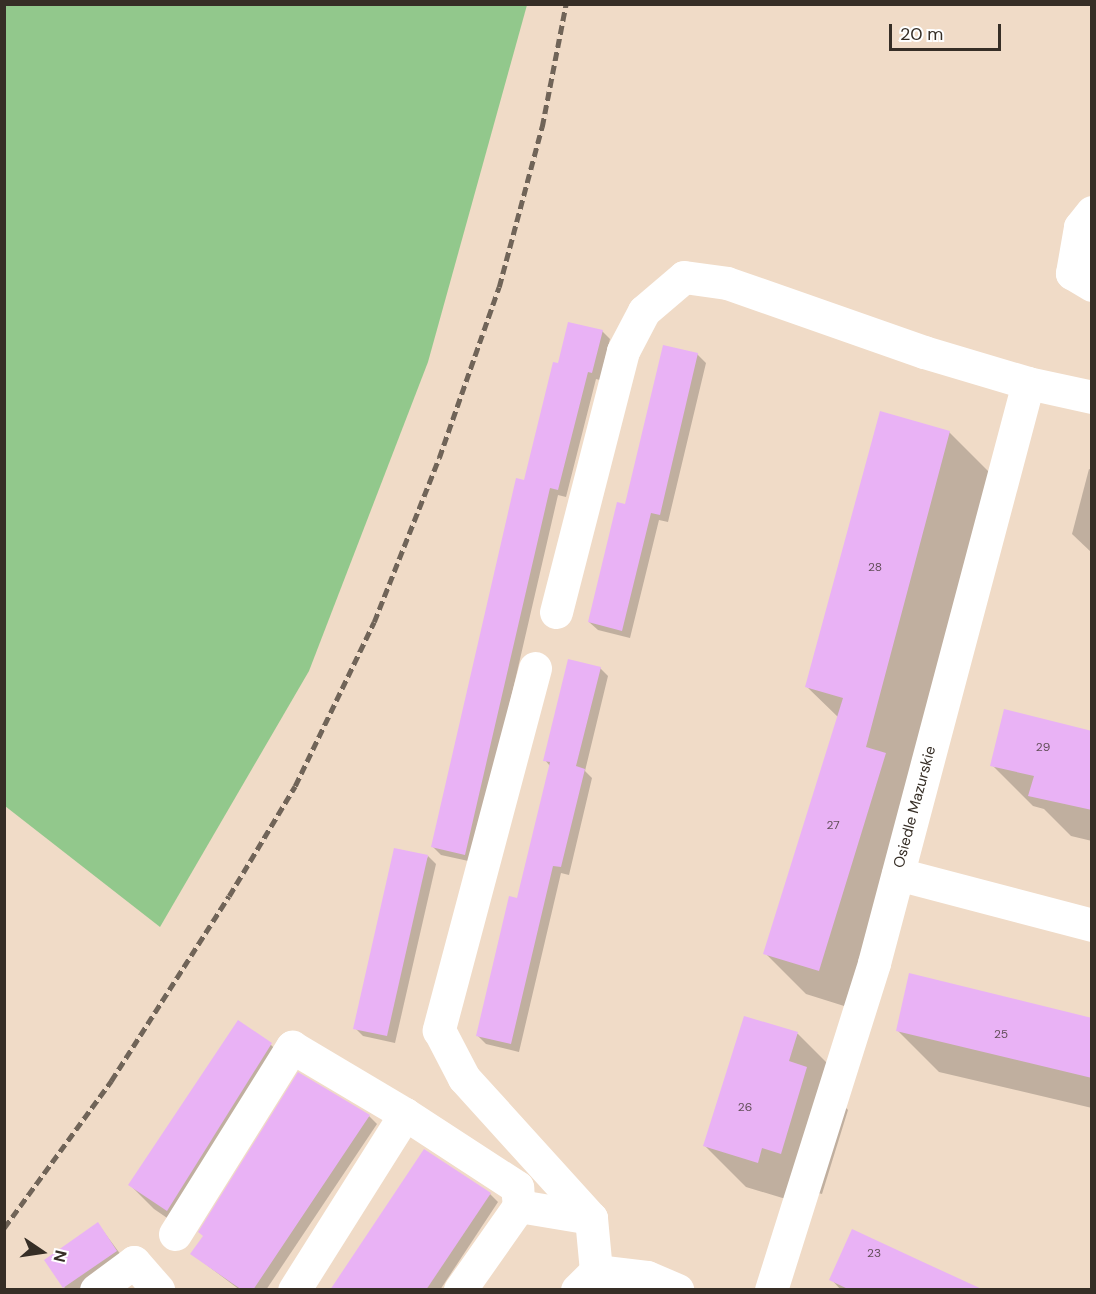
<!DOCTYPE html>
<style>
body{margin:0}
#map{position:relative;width:1096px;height:1294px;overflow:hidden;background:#f0dbc7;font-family:"DM Sans",sans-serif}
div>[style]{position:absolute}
.green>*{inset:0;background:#92c88c}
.shadow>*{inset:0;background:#0003}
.building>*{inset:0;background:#e9b2f5}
.minor>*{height:33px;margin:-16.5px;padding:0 16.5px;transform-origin:16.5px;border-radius:16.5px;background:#fff}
.rail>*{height:4.5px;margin-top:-2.25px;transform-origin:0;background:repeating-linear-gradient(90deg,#706458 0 9px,transparent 0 13.5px)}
span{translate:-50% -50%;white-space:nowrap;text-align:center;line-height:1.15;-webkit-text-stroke:4.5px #fff;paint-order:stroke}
.number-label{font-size:12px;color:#634f5a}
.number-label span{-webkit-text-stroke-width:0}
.street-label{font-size:15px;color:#362e26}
.frame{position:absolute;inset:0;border:6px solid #362e26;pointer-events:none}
.north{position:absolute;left:12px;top:1222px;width:60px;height:60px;-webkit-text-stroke:4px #fff;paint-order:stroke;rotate:103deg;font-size:16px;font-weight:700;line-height:24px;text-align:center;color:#362e26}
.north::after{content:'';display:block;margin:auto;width:21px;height:27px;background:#362e26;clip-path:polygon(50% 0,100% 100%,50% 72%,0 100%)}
.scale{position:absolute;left:889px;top:24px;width:112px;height:27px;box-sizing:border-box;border:3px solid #362e26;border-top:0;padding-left:8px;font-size:18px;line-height:21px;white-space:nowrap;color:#362e26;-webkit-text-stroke:4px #fff;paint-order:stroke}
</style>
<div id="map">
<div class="green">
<i style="clip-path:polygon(4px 5px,527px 5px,428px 362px,309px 671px,160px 927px,5px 806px)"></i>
</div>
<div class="shadow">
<i style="clip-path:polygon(602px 331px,610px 339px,600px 380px,596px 379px,566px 497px,558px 495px,473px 862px,441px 855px,433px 847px,525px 481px,559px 364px)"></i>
<i style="clip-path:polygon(697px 354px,706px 363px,668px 522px,659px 520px,630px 638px,598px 630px,589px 622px)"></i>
<i style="clip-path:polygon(949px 432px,990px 473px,860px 1011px,806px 994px,765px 953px,839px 718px,807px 687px)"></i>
<i style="clip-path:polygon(1089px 469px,1092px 470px,1092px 553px,1072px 534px)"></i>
<i style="clip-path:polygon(600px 668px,608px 676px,585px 771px,592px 778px,569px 875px,561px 873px,519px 1052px,486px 1044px,478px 1036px,518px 900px,550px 766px,545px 760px)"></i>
<i style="clip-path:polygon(1092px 732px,1092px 841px,1071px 836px,1044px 809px,1033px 806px,992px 765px)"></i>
<i style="clip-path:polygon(428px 856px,436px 864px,395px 1043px,363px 1036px,355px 1028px)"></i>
<i style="clip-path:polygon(745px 1018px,798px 1034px,839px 1075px,833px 1094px,848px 1110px,822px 1194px,803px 1189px,799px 1203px,746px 1187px,705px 1146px)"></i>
<i style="clip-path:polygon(1092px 1019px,1092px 1108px,939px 1072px,898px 1031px)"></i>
<i style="clip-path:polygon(238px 1022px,271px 1045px,296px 1069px,192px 1235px,154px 1209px,130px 1185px)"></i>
<i style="clip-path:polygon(369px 1116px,377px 1124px,266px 1290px,240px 1290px,192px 1254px)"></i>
<i style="clip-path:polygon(490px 1194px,498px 1202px,440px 1290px,331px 1290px)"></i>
<i style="clip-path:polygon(98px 1224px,124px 1259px,80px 1290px,67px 1290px,64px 1287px)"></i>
<i style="clip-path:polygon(831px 1279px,981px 1290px,841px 1290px)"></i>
</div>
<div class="building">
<i style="clip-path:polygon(568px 322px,603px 330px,592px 373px,588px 372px,558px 490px,550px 488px,465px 855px,431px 847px,516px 478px,524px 480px,553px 362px,558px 363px)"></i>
<i style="clip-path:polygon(663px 345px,698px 353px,660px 515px,651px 513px,622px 631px,588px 622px,617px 502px,625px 504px)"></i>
<i style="clip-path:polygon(880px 411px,950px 431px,866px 747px,886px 753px,819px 971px,763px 954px,843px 698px,805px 687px)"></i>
<i style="clip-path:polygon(568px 659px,601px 667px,576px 766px,585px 769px,561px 867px,553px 866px,511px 1044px,476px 1036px,509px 896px,517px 898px,550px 762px,543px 761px)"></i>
<i style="clip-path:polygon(1004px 709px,1092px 731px,1092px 810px,1028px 796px,1034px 776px,990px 766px)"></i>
<i style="clip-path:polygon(394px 848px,428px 855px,387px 1036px,353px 1029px)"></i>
<i style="clip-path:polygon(909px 973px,1092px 1018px,1092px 1078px,896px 1031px)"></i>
<i style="clip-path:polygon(744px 1016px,798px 1032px,789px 1061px,807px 1067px,781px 1154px,762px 1148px,758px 1163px,703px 1146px)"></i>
<i style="clip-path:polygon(238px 1020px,272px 1043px,167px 1211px,128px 1185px)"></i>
<i style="clip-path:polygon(298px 1072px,370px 1115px,253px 1290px,242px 1290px,190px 1254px,203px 1236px,198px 1232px)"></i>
<i style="clip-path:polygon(424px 1149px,491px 1193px,426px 1290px,330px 1290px)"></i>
<i style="clip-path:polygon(98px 1222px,117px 1251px,63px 1288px,44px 1260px)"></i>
<i style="clip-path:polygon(852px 1229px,923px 1262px,984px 1290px,850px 1290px,829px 1280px)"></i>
</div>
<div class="minor">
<i style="left:1092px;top:212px;width:19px;rotate:129deg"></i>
<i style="left:1080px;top:227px;width:47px;rotate:99.9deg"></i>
<i style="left:1072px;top:273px;width:23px;rotate:31deg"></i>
<i style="left:556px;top:612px;width:269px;rotate:-75.6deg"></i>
<i style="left:623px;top:351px;width:45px;rotate:-62.3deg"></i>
<i style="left:644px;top:311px;width:52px;rotate:-40.4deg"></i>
<i style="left:684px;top:277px;width:43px;rotate:7.9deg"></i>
<i style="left:727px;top:283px;width:209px;rotate:19.3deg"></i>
<i style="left:924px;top:352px;width:109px;rotate:16.6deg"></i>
<i style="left:535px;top:668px;width:375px;rotate:104.9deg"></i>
<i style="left:439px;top:1030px;width:54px;rotate:62.5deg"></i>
<i style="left:464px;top:1078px;width:189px;rotate:47.8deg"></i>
<i style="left:898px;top:874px;width:201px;rotate:14.7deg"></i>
<i style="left:405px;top:1114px;width:134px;rotate:33.1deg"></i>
<i style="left:517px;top:1187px;width:19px;rotate:84deg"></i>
<i style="left:519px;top:1206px;width:103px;rotate:125.1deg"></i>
<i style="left:519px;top:1206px;width:73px;rotate:9.5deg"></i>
<i style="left:591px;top:1218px;width:53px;rotate:84.6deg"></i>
<i style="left:175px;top:1234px;width:221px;rotate:-58deg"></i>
<i style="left:292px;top:1047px;width:131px;rotate:30.7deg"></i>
<i style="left:405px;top:1114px;width:208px;rotate:122.2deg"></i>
<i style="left:96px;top:1290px;width:47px;rotate:-36.4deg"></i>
<i style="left:134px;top:1262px;width:37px;rotate:49deg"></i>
<i style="left:577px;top:1290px;width:27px;rotate:-45deg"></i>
<i style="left:596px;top:1271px;width:51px;rotate:6.7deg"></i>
<i style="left:647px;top:1277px;width:33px;rotate:23deg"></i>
<i style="left:771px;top:1290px;width:343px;rotate:-72.5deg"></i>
<i style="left:874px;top:963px;width:600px;rotate:-75.13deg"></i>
<i style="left:1028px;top:383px;width:66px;rotate:12.3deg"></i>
</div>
<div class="rail">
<i style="left:4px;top:1228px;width:182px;rotate:-53.9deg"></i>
<i style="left:111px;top:1081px;width:219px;rotate:-57.5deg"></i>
<i style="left:229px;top:896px;width:128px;rotate:-59deg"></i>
<i style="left:295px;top:786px;width:182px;rotate:-64.3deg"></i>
<i style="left:374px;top:622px;width:176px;rotate:-68.4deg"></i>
<i style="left:439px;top:458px;width:181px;rotate:-70.7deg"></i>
<i style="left:499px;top:287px;width:166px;rotate:-75deg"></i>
<i style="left:542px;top:127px;width:125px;rotate:-79deg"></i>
</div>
<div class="number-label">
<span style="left:875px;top:568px">28</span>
<span style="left:1043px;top:748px">29</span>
<span style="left:833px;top:826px">27</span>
<span style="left:1001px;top:1035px">25</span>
<span style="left:745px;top:1108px">26</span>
<span style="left:874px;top:1254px">23</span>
</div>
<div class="street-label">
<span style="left:915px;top:807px;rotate:-75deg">Osiedle Mazurskie</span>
</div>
<div class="frame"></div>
<div class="north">N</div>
<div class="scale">20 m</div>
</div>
